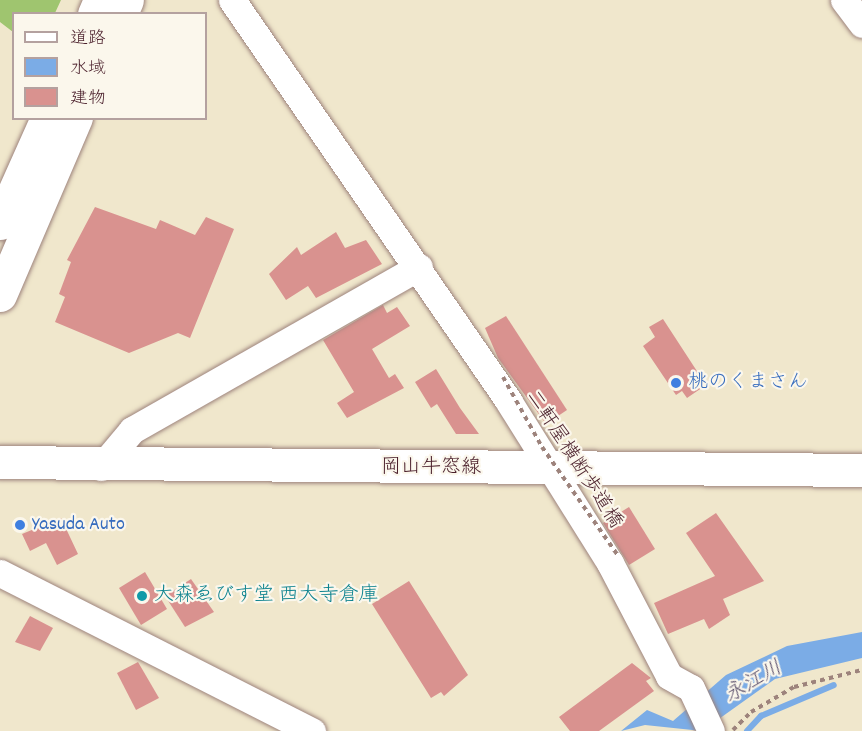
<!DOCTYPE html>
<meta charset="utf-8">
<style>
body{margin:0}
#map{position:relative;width:862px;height:731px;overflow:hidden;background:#f0e7cc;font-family:Dekko,"Klee One",sans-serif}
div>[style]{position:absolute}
.green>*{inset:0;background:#9fc56f}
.water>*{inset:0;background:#7bace6}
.stream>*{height:6px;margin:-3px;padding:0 3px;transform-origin:3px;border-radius:3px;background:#7bace6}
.building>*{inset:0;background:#d9928f}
.path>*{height:4px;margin-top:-2px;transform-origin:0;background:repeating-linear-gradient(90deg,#9d837c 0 4.5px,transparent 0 9px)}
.roads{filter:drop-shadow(0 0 2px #9d837c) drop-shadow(0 0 2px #9d837c)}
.minor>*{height:27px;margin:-13.5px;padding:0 13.5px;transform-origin:13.5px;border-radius:13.5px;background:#fff}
.major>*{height:33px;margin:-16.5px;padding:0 16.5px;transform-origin:16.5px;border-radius:16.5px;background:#fff}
.path-bridge>*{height:4px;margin-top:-2px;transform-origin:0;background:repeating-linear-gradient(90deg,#9d837c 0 4.5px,transparent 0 9px)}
.dots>*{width:16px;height:16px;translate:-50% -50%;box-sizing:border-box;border:3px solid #fbf7ec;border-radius:50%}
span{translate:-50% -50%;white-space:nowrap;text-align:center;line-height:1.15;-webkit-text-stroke:4.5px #fbf7ec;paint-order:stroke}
.shop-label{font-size:20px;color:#366cbe}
.left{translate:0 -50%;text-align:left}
.street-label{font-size:20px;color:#4a1f2b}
.culture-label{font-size:20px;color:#0d838f}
.water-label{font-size:21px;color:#5b506c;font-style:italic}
.legend{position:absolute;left:12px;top:12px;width:195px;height:108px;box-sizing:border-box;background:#fbf7ec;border:2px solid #b4a19f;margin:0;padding:8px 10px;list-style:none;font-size:18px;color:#4a1f2b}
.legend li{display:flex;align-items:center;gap:12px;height:30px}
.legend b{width:30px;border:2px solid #b4a19f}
</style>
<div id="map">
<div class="green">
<i style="clip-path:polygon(0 0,61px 0,55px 13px,14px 14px,13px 32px,0 22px)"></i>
</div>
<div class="water">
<i style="clip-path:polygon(862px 632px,862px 658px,775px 679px,702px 731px,645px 725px,621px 731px,647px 710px,673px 721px,726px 675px,787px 646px)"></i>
</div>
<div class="stream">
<i style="left:747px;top:731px;width:21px;rotate:-47deg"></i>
<i style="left:761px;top:716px;width:79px;rotate:-23deg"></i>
</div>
<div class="building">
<i style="clip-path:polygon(95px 207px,156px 229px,160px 220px,195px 235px,206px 217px,234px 229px,190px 338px,178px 333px,129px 353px,55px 322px,65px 297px,59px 294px,71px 262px,67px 260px)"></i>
<i style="clip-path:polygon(336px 232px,345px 248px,366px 240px,382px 264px,316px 298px,308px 286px,286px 300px,269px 274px,297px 247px,301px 255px)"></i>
<i style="clip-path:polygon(383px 305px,387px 313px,397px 307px,410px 326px,372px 349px,389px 378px,395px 374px,404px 388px,347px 418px,337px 403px,354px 392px,323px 340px)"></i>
<i style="clip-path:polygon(506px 316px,567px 410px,546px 424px,498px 358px,485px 328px)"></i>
<i style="clip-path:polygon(663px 319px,706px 385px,687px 398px,682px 391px,676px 395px,643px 346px,655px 337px,649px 327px)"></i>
<i style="clip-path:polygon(436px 369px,460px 408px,479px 434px,456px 434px,437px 404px,431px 408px,415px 382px)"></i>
<i style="clip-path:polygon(629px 507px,655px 549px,629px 565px,603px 523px)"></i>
<i style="clip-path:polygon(716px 513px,764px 581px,723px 599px,730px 615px,709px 629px,704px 619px,668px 634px,654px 603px,715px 576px,686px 533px)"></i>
<i style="clip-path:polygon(61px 518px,78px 554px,57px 565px,46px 543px,30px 551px,22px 534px)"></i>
<i style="clip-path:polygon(145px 572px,167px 609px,141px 625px,119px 588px)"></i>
<i style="clip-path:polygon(191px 579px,214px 612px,185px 627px,165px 596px)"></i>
<i style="clip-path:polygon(409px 581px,468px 675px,444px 696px,441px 692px,431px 698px,372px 604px)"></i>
<i style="clip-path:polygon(30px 616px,53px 628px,40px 651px,15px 642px)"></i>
<i style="clip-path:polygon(138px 662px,159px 698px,136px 710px,117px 673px)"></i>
<i style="clip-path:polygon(632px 663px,651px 678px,646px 681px,654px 691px,599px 731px,570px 731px,559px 717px)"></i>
</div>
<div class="path">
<i style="left:733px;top:730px;width:25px;rotate:-45deg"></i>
<i style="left:751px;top:712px;width:50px;rotate:-30.2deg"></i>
<i style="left:794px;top:687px;width:70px;rotate:-14deg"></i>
</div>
<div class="roads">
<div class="minor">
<i style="left:232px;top:0;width:488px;rotate:55.4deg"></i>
<i style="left:509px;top:402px;width:190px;rotate:57.9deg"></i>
<i style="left:610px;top:563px;width:127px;rotate:62.4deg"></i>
<i style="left:669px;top:676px;width:25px;rotate:29deg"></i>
<i style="left:691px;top:688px;width:47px;rotate:65.1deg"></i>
<i style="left:844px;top:0;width:30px;rotate:53deg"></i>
<i style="left:101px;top:467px;width:48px;rotate:-50deg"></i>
<i style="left:132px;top:430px;width:330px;rotate:-29.6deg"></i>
<i style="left:0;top:573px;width:350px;rotate:26.9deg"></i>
</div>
<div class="major">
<i style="left:94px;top:14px;width:15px;rotate:-67deg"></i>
<i style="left:121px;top:14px;width:15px;rotate:-67deg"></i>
<i style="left:0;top:223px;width:115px;rotate:-65.9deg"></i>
<i style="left:0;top:295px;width:193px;rotate:-66.8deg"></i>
<i style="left:0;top:462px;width:862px;rotate:0.53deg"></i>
</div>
</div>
<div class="path-bridge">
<i style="left:503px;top:377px;width:80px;rotate:60.9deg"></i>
<i style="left:542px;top:447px;width:134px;rotate:55deg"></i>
</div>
<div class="dots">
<i style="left:676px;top:383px;background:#3f7fe0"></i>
<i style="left:20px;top:525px;background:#3f7fe0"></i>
<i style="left:142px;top:596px;background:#0f9aa8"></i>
</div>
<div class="shop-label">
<span class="left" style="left:688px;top:383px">桃のくまさん</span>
<span class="left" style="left:32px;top:525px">Yasuda Auto</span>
</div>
<div class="street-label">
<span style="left:573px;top:460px;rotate:57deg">二軒屋横断歩道橋</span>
<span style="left:431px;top:468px">岡山牛窓線</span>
</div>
<div class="culture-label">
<span class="left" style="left:154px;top:596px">大森ゑびす堂 西大寺倉庫</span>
</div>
<div class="water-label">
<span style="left:754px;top:683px;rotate:-30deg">永江川</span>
</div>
<ul class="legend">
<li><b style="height:8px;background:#fff"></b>道路</li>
<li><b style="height:16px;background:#7bace6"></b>水域</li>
<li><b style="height:16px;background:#d9928f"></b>建物</li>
</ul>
</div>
